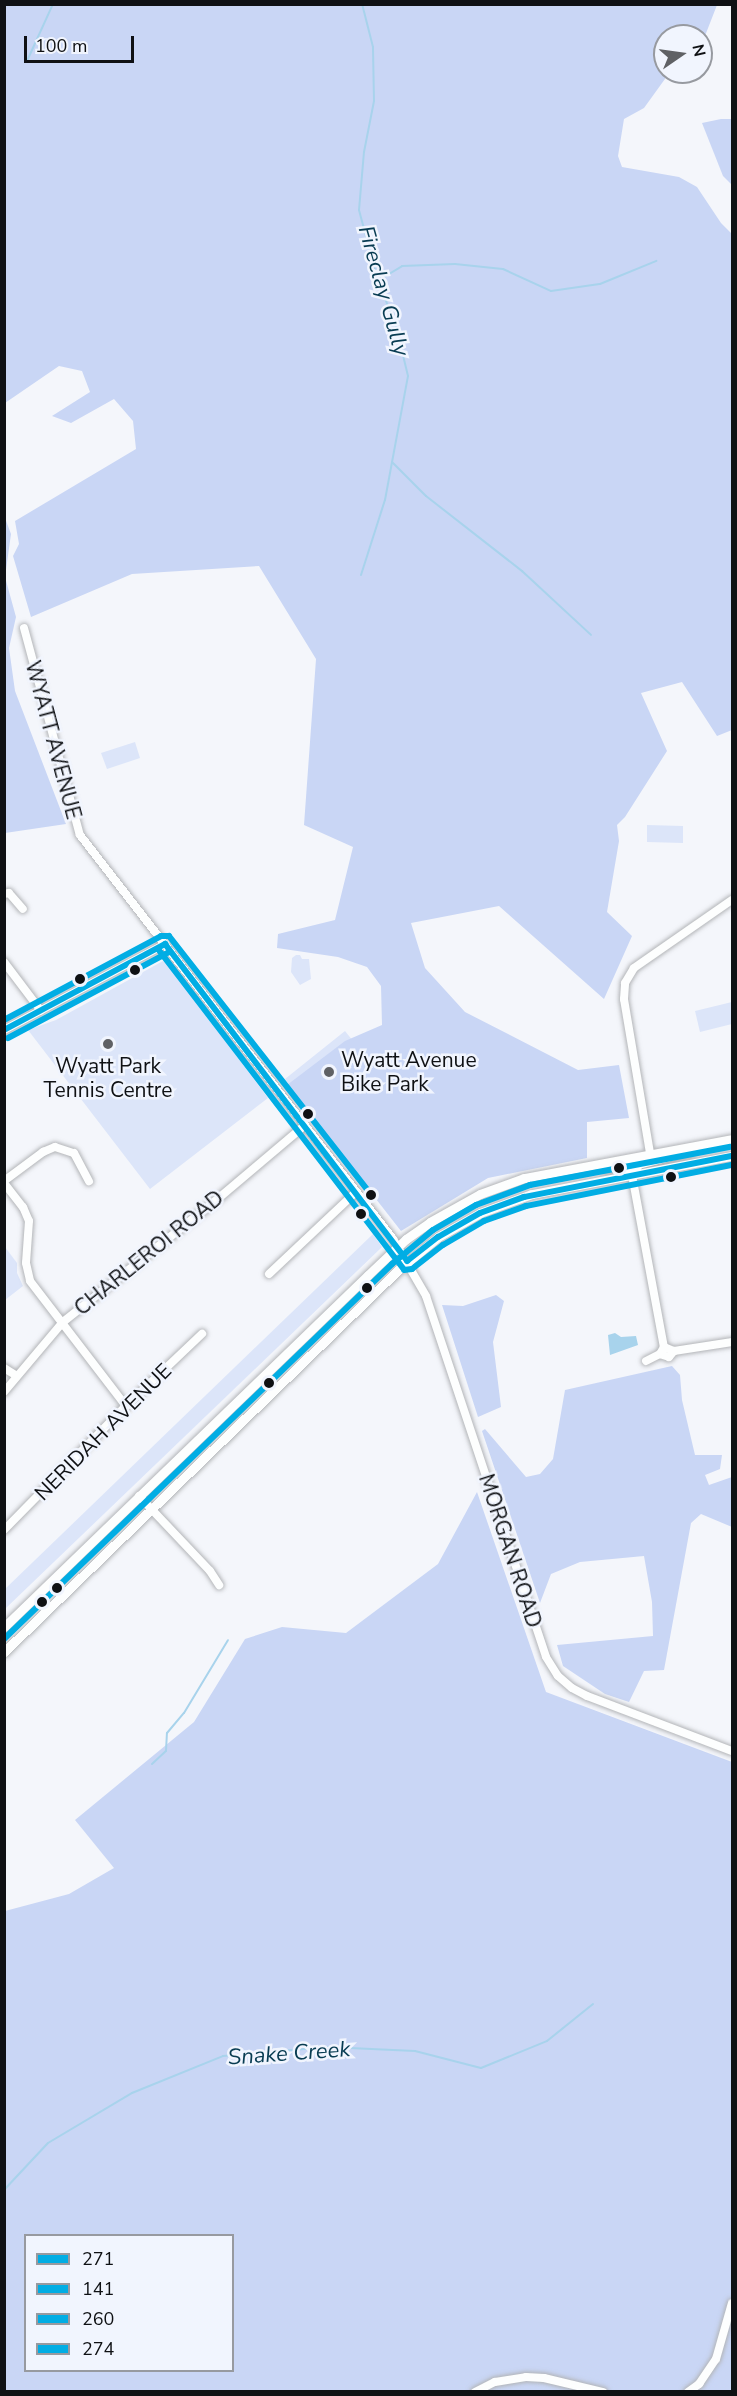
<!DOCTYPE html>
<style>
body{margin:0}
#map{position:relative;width:737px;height:2396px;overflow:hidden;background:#f4f6fb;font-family:"Nunito Sans",sans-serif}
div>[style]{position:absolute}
.green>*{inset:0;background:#dce5f9}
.forest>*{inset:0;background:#c9d6f5}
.water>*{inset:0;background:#a8d3ec}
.stream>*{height:2px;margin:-1px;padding:0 1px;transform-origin:1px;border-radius:1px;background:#a8d3ec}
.roads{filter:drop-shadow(0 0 2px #b3b5b8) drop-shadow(0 0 2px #b3b5b8)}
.minor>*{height:8px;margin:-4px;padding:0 4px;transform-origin:4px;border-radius:4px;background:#fdfefe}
.major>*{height:9px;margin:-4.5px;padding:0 4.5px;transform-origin:4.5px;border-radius:4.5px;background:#fdfefe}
.bus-1>*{height:6px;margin:-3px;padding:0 3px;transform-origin:3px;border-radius:3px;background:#01ade4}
.bus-2>*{height:6px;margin:-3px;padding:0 3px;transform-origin:3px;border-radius:3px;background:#01ade4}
.bus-3>*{height:6px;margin:-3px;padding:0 3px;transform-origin:3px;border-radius:3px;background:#01ade4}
.bus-4>*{height:6px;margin:-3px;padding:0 3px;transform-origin:3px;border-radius:3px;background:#01ade4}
.dots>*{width:16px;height:16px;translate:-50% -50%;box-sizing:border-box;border:3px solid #f1f5fe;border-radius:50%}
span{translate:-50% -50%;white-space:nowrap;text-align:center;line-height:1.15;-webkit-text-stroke:5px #f1f5fe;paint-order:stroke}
.street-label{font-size:21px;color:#0f1114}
.poi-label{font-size:21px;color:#0f1114}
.left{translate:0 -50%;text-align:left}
.water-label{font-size:22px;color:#083c52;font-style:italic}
.frame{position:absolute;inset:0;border:6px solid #0f1114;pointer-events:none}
.legend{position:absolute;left:24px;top:2234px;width:210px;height:138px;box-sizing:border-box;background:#f1f5fe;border:2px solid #979aa0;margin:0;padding:8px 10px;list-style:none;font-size:18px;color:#0f1114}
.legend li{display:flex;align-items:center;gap:12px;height:30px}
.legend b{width:30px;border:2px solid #979aa0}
.north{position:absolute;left:653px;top:24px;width:60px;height:60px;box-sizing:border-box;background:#f1f5fe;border:2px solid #979aa0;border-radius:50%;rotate:77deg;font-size:16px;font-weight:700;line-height:24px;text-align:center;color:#0f1114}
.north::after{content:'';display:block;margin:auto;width:21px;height:27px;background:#5f6165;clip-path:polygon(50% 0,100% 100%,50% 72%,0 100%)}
.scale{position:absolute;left:24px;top:36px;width:110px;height:27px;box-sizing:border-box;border:3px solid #0f1114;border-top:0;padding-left:8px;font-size:18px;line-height:21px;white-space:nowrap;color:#0f1114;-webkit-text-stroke:4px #f1f5fe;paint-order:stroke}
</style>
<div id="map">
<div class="green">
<i style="clip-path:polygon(135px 742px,140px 758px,107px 769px,101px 753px)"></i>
<i style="clip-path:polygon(647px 825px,683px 826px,683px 843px,647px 842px)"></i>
<i style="clip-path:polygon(296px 955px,300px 955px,302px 959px,309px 959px,311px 979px,300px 985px,291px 972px,292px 958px)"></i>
<i style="clip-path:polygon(163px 961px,170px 967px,268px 1098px,150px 1189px,28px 1030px,56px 1020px)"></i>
<i style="clip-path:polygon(732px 1002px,732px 1024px,700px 1032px,695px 1011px)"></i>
<i style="clip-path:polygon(345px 1031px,373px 1066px,311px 1115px,285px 1079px)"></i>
<i style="clip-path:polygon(373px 1234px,382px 1247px,5px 1609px,5px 1589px)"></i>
<i style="clip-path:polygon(5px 1247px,17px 1263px,17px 1273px,23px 1286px,5px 1300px)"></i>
</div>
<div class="forest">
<i style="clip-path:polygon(5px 4px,717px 5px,703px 41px,701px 36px,665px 36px,665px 72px,670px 72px,644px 108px,624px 119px,618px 156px,622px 167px,679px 177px,697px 187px,721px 223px,732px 234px,732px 730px,717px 736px,682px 682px,641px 693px,667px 751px,625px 817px,617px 825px,619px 841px,607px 912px,632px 936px,604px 999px,499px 906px,411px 923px,425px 968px,465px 1012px,578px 1070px,619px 1065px,629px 1118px,587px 1122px,587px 1158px,488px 1178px,401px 1231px,287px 1085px,345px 1041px,382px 1025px,381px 986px,367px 967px,338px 957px,277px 948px,278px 934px,335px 920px,353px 847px,304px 825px,316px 659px,259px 566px,132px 574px,31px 617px,13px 556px,19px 544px,15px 521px,136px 449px,133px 421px,114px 399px,71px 423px,52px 416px,90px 392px,82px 371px,59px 366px,5px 403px)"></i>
<i style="clip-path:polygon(721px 119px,732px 119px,732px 185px,723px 176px,702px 123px)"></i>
<i style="clip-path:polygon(5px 518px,11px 534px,5px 577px,16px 617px,9px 648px,15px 691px,66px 824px,5px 833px)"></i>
<i style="clip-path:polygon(496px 1295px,504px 1301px,493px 1342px,501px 1407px,478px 1417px,442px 1305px,463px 1306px)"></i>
<i style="clip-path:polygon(672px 1366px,680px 1375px,682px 1400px,695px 1455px,722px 1455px,720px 1469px,705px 1475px,709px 1485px,732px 1477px,732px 1527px,701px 1514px,691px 1523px,664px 1670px,644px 1671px,629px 1702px,605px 1694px,563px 1666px,557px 1645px,653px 1636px,652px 1602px,644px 1556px,580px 1562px,551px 1574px,540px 1603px,482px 1431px,485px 1429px,526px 1477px,540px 1474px,553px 1459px,565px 1390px)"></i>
<i style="clip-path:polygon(evenodd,477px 1492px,546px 1692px,732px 1762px,732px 2391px,5px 2392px,5px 1911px,69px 1894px,114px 1868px,75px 1820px,194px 1722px,245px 1639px,282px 1627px,346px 1633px,438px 1564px,477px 1492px,26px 2236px,232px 2236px,232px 2370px,26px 2370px,26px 2236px)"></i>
</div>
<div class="water">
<i style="clip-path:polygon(615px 1333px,621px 1337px,636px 1336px,638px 1345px,610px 1355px,608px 1335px)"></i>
</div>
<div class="stream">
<i style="left:27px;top:61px;width:63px;rotate:-65.5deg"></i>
<i style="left:379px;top:280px;width:27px;rotate:-31deg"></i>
<i style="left:402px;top:266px;width:53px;rotate:-2.2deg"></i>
<i style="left:455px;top:264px;width:48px;rotate:5.9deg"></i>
<i style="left:503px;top:269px;width:53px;rotate:24.6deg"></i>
<i style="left:551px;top:291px;width:49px;rotate:-8.1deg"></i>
<i style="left:600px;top:284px;width:61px;rotate:-22.3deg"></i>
<i style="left:392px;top:462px;width:48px;rotate:45deg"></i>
<i style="left:426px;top:496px;width:122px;rotate:38deg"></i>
<i style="left:522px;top:571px;width:94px;rotate:42.8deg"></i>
<i style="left:361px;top:575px;width:79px;rotate:-72.3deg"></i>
<i style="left:385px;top:500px;width:126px;rotate:-79.5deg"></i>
<i style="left:408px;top:376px;width:51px;rotate:-103.5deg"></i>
<i style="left:396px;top:326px;width:48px;rotate:-111.8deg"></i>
<i style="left:378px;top:281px;width:73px;rotate:-105deg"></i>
<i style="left:359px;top:210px;width:58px;rotate:-85.1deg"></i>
<i style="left:364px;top:152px;width:52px;rotate:-78.9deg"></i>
<i style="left:374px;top:101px;width:54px;rotate:-91.1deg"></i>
<i style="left:373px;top:47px;width:44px;rotate:-104.3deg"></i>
<i style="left:152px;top:1764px;width:19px;rotate:-43deg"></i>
<i style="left:166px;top:1751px;width:18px;rotate:-87deg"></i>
<i style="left:167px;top:1733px;width:26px;rotate:-50deg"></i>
<i style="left:184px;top:1713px;width:85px;rotate:-58.9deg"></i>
<i style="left:4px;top:2190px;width:64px;rotate:-46.9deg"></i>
<i style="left:48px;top:2143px;width:98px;rotate:-30.8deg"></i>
<i style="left:132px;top:2093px;width:98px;rotate:-22.1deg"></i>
<i style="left:223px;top:2056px;width:105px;rotate:-4.9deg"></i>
<i style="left:328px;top:2047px;width:87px;rotate:2.6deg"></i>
<i style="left:415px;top:2051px;width:68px;rotate:14.4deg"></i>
<i style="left:481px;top:2068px;width:71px;rotate:-22.2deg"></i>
<i style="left:547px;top:2041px;width:59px;rotate:-38.8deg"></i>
</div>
<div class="roads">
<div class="minor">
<i style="left:24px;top:628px;width:214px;rotate:74.9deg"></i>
<i style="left:80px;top:835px;width:511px;rotate:52.23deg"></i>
<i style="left:393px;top:1239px;width:66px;rotate:59.9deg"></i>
<i style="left:426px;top:1296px;width:380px;rotate:71.6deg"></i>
<i style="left:546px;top:1657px;width:22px;rotate:58deg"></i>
<i style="left:558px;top:1676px;width:18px;rotate:41deg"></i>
<i style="left:572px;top:1688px;width:17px;rotate:28deg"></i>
<i style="left:587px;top:1696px;width:155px;rotate:20.8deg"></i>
<i style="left:4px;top:894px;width:5px;rotate:-11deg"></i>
<i style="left:9px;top:893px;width:21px;rotate:49deg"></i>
<i style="left:4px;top:962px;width:61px;rotate:52.9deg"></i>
<i style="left:4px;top:1030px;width:183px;rotate:-28.1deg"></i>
<i style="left:650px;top:1153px;width:156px;rotate:-99.6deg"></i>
<i style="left:624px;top:999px;width:16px;rotate:-86deg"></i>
<i style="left:625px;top:983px;width:17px;rotate:-59deg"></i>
<i style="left:634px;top:968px;width:119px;rotate:-34.8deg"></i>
<i style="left:632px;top:1175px;width:175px;rotate:79.5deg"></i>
<i style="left:4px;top:1181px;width:49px;rotate:-36.6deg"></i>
<i style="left:43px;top:1152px;width:13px;rotate:-23deg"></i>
<i style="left:55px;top:1147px;width:20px;rotate:18deg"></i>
<i style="left:74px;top:1153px;width:32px;rotate:62deg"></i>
<i style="left:4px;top:1183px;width:31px;rotate:52deg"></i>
<i style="left:23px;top:1207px;width:15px;rotate:67deg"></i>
<i style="left:29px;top:1221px;width:42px;rotate:94.1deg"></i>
<i style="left:26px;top:1263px;width:18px;rotate:77deg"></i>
<i style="left:30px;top:1281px;width:158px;rotate:52.5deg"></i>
<i style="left:269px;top:1274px;width:120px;rotate:-43.3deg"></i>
<i style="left:674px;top:1351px;width:59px;rotate:-8.8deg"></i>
<i style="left:646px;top:1361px;width:16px;rotate:-27deg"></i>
<i style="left:660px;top:1354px;width:8px;rotate:-60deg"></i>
<i style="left:664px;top:1347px;width:11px;rotate:22deg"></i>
<i style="left:674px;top:1351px;width:8px;rotate:130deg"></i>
<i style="left:669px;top:1357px;width:9px;rotate:-162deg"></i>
<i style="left:4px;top:1368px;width:15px;rotate:32deg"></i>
<i style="left:4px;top:1392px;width:92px;rotate:-49.9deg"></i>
<i style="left:63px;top:1322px;width:193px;rotate:-38.5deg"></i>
<i style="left:214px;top:1202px;width:119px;rotate:-40.2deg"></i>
<i style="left:139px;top:1496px;width:103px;rotate:46.6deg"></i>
<i style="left:210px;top:1571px;width:17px;rotate:57deg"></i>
<i style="left:4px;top:1530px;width:174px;rotate:-45.5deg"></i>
<i style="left:126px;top:1406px;width:105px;rotate:-43.5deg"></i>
<i style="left:475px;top:2392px;width:22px;rotate:-27deg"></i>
<i style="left:495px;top:2382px;width:31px;rotate:-9deg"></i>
<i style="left:526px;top:2377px;width:18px;rotate:3deg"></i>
<i style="left:544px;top:2378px;width:61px;rotate:13.3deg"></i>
<i style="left:688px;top:2392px;width:14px;rotate:-36deg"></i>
<i style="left:699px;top:2384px;width:30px;rotate:-56deg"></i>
<i style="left:716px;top:2359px;width:58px;rotate:-74.1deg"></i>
</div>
<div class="major">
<i style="left:603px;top:1167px;width:20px"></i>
<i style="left:623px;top:1167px;width:12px;rotate:42deg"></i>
<i style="left:632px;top:1175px;width:13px;rotate:-61deg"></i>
<i style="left:638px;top:1164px;width:54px;rotate:-14deg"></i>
<i style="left:4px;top:1627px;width:506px;rotate:-44.04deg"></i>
<i style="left:368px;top:1275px;width:52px;rotate:-43.5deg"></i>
<i style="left:406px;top:1239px;width:29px;rotate:-35deg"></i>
<i style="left:430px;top:1222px;width:57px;rotate:-29.2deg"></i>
<i style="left:480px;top:1194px;width:47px;rotate:-20deg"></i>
<i style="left:524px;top:1178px;width:212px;rotate:-10.6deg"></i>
<i style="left:4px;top:1652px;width:549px;rotate:-44.11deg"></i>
<i style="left:398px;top:1270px;width:52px;rotate:-39.5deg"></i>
<i style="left:438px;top:1237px;width:48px;rotate:-29.7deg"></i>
<i style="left:480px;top:1213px;width:55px;rotate:-20.1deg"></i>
<i style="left:532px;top:1194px;width:204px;rotate:-10.8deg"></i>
</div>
</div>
<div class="bus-1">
<i style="left:165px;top:944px;width:399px;rotate:52.6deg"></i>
<i style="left:407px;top:1261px;width:39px;rotate:-38deg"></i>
<i style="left:438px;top:1237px;width:48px;rotate:-29.7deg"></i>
<i style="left:480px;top:1213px;width:47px;rotate:-20deg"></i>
<i style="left:524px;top:1197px;width:212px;rotate:-11.2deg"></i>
<i style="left:4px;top:1030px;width:183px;rotate:-28.1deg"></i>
</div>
<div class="bus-2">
<i style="left:158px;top:949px;width:404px;rotate:52.5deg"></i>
<i style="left:404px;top:1270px;width:8px;rotate:-7deg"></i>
<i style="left:412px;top:1269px;width:39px;rotate:-38deg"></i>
<i style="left:443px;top:1245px;width:48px;rotate:-30.3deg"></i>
<i style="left:484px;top:1221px;width:45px;rotate:-19.7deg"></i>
<i style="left:526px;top:1206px;width:210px;rotate:-11.3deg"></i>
<i style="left:8px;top:1038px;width:183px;rotate:-28.1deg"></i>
</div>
<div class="bus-3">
<i style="left:4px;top:1639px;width:540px;rotate:-44.02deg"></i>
<i style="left:392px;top:1264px;width:53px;rotate:-39.7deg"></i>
<i style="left:433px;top:1230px;width:50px;rotate:-30.2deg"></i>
<i style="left:476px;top:1205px;width:58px;rotate:-20.3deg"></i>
<i style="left:530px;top:1185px;width:204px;rotate:-10.8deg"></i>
</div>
<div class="bus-4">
<i style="left:4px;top:1020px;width:178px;rotate:-28.1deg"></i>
<i style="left:161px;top:936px;width:8px"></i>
<i style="left:169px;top:936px;width:328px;rotate:52deg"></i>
</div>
<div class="dots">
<i style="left:135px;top:970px;background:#0f1114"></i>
<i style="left:80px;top:979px;background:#0f1114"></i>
<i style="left:108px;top:1044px;background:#5f6165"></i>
<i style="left:329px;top:1072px;background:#5f6165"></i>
<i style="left:308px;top:1114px;background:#0f1114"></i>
<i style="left:619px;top:1168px;background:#0f1114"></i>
<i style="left:671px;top:1177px;background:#0f1114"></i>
<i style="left:371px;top:1195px;background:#0f1114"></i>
<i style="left:361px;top:1214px;background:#0f1114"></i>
<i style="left:367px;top:1288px;background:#0f1114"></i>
<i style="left:269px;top:1383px;background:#0f1114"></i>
<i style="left:57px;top:1588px;background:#0f1114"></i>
<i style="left:42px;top:1602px;background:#0f1114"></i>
</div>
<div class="street-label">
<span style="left:53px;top:740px;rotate:75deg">WYATT AVENUE</span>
<span style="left:149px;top:1253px;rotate:-39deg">CHARLEROI ROAD</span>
<span style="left:103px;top:1432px;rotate:-45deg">NERIDAH AVENUE</span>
<span style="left:510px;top:1551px;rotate:72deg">MORGAN ROAD</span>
</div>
<div class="poi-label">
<span class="left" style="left:341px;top:1072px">Wyatt Avenue<br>Bike Park</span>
<span style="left:108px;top:1078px">Wyatt Park<br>Tennis Centre</span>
</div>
<div class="water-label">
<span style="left:383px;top:291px;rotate:74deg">Fireclay Gully</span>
<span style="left:289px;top:2054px;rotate:-4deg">Snake Creek</span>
</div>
<div class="frame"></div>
<ul class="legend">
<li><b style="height:8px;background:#01ade4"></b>271</li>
<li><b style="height:8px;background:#01ade4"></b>141</li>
<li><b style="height:8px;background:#01ade4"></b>260</li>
<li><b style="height:8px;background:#01ade4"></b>274</li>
</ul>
<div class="north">N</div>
<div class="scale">100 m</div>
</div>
